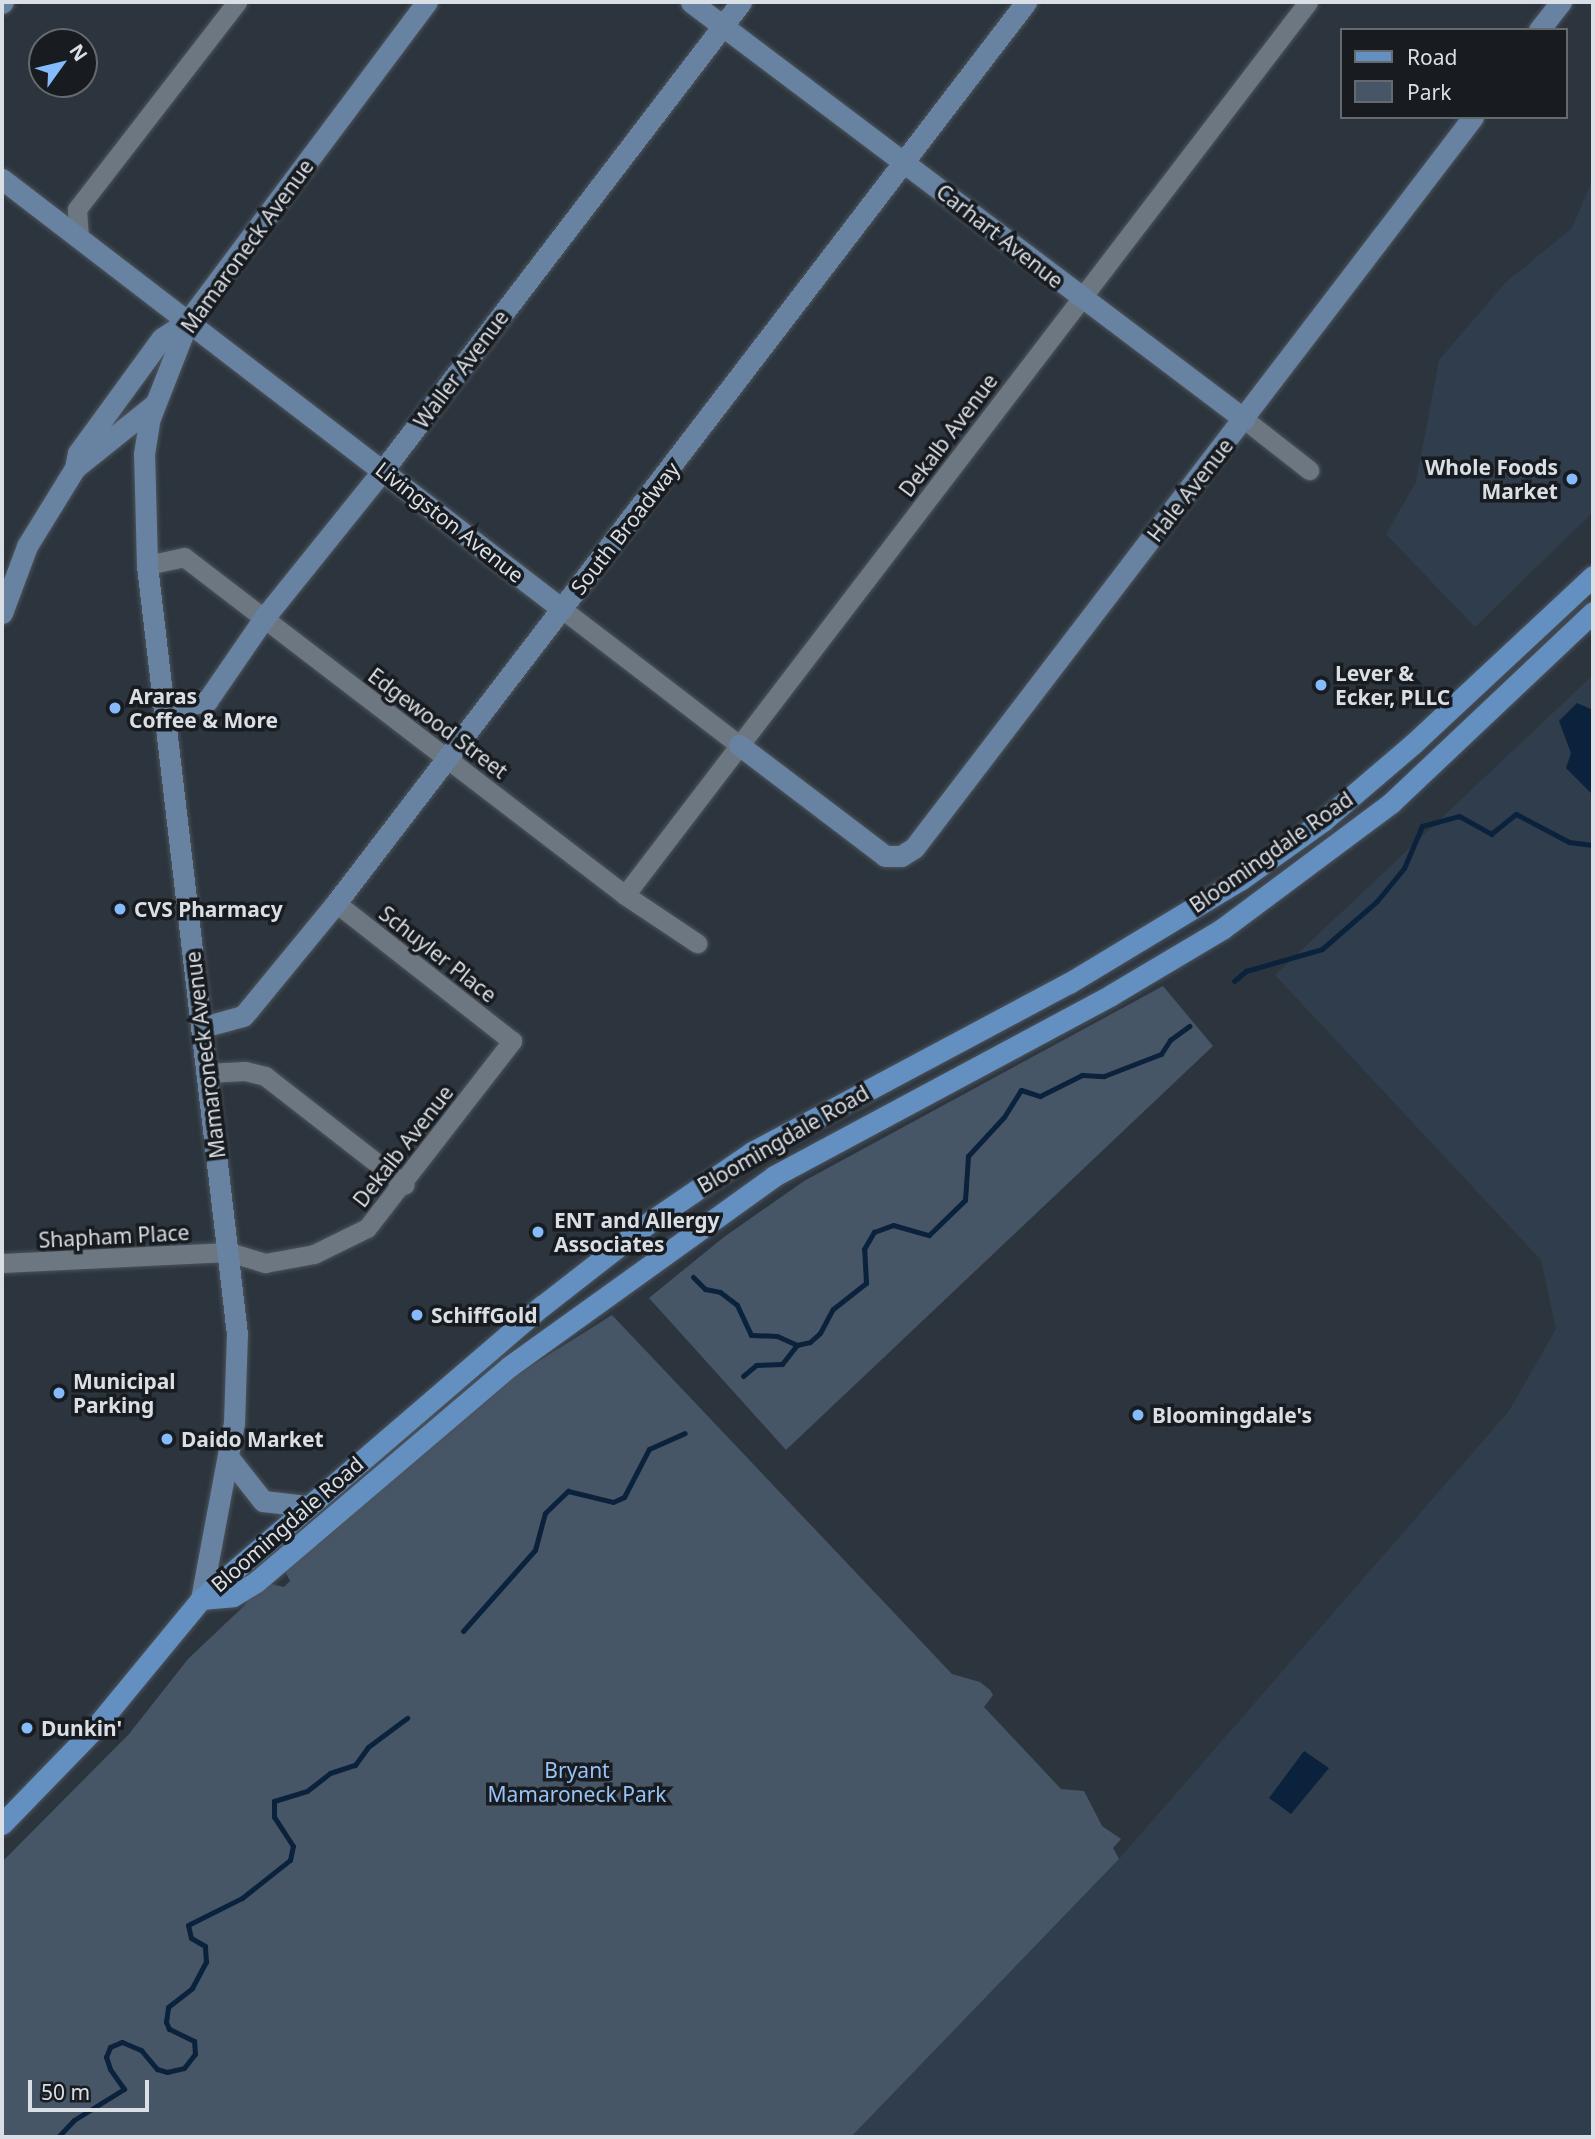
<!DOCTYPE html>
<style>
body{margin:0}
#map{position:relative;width:1595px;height:2139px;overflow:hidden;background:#2c353e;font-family:"Noto Sans",sans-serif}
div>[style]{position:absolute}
.built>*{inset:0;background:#303d4c}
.green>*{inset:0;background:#475667}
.water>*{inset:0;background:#0b223c}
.stream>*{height:5px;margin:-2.5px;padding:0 2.5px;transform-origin:2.5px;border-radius:2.5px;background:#0b223c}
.roads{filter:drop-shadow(0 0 2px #4c535b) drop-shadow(0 0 2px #4c535b)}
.street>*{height:19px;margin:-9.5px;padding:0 9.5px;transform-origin:9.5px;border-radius:9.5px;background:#6d7782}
.secondary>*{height:21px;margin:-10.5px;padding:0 10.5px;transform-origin:10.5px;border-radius:10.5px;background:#6883a2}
.primary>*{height:21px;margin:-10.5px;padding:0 10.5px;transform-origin:10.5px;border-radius:10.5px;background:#638fc1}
.dots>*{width:19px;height:19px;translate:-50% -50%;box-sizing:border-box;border:4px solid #181c20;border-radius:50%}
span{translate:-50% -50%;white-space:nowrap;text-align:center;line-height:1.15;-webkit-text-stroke:7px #181c20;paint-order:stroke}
.street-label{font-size:21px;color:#d9dfe5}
.poi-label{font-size:21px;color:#d9dfe5;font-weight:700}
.right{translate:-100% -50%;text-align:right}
.left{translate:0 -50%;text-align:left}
.park-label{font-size:21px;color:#98c3f6}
.frame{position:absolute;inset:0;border:4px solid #d9dfe5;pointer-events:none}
.legend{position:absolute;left:1340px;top:28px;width:228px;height:91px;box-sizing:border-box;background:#181c20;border:2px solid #656a6f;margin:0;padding:9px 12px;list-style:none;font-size:21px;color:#d9dfe5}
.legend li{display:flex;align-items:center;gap:14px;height:35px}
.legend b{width:35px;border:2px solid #656a6f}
.north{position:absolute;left:28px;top:28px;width:70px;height:70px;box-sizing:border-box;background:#181c20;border:2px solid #656a6f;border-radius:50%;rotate:56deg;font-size:19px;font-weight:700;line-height:28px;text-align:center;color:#d9dfe5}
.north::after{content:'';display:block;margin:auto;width:24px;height:32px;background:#85bbfb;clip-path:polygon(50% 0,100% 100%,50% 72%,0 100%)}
.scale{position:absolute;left:28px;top:2080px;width:121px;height:32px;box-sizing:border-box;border:4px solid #d9dfe5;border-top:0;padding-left:9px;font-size:21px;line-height:24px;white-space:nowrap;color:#d9dfe5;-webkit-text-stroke:5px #181c20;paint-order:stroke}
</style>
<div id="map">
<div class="built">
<i style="clip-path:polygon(1593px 179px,1593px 512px,1475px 627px,1386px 534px,1416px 482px,1439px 360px,1505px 283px,1572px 228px)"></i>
<i style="clip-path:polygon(1593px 675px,1593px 2137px,851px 2137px,1119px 1859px,1509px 1411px,1556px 1329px,1541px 1260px,1275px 975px)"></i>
</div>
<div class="green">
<i style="clip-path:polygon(1163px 986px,1213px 1046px,786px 1450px,649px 1298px,724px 1237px,804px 1181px)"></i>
<i style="clip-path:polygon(612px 1315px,952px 1674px,980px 1682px,990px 1690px,993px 1695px,984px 1707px,1061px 1789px,1084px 1791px,1102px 1826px,1121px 1839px,1113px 1848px,1119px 1859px,851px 2137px,2px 2137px,2px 1862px,129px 1734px,188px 1659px,245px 1605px,248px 1597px,267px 1583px,284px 1587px,290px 1581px,285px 1571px,290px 1565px,463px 1419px,515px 1376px)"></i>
</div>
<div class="water">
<i style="clip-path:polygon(1577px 703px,1593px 710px,1592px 794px,1566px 768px,1571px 753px,1559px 721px)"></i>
<i style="clip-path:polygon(1304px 1751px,1329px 1768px,1291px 1814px,1269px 1798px)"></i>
</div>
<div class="stream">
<i style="left:1234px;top:981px;width:16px;rotate:-40deg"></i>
<i style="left:1246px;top:971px;width:79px;rotate:-16.1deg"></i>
<i style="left:1322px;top:949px;width:73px;rotate:-41.1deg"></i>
<i style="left:1377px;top:901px;width:43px;rotate:-50.7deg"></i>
<i style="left:1404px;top:868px;width:46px;rotate:-66.8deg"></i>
<i style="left:1422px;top:826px;width:38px;rotate:-15deg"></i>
<i style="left:1459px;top:816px;width:37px;rotate:29deg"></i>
<i style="left:1491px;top:834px;width:32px;rotate:-39deg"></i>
<i style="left:1516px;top:814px;width:60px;rotate:27.8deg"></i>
<i style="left:1569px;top:842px;width:24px;rotate:7deg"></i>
<i style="left:693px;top:1277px;width:17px;rotate:45deg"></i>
<i style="left:705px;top:1289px;width:15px;rotate:11deg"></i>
<i style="left:720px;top:1292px;width:21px;rotate:37deg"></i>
<i style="left:737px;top:1305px;width:33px;rotate:65deg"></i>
<i style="left:751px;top:1335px;width:26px;rotate:2deg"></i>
<i style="left:777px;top:1336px;width:22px;rotate:24deg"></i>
<i style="left:797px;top:1345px;width:13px;rotate:-13deg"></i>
<i style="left:810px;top:1342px;width:13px;rotate:-42deg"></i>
<i style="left:820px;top:1333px;width:27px;rotate:-62deg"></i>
<i style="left:833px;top:1309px;width:42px;rotate:-38.2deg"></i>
<i style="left:866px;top:1283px;width:34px;rotate:-93deg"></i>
<i style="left:864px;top:1249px;width:20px;rotate:-60deg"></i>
<i style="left:874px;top:1232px;width:20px;rotate:-20deg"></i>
<i style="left:893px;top:1225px;width:37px;rotate:16deg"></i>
<i style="left:929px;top:1235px;width:50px;rotate:-44.2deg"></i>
<i style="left:965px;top:1200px;width:44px;rotate:-86.1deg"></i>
<i style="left:968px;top:1156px;width:53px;rotate:-47.3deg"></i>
<i style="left:1004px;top:1117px;width:32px;rotate:-58deg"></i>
<i style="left:1021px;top:1090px;width:20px;rotate:18deg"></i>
<i style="left:1040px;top:1096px;width:47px;rotate:-26.6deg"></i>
<i style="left:1082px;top:1075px;width:22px;rotate:3deg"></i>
<i style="left:1104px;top:1076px;width:61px;rotate:-21.1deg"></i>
<i style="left:1161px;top:1054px;width:17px;rotate:-57deg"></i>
<i style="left:1170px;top:1040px;width:24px;rotate:-36deg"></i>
<i style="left:743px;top:1376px;width:17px;rotate:-40deg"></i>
<i style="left:756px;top:1365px;width:26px;rotate:-2deg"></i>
<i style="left:782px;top:1364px;width:24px;rotate:-52deg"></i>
<i style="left:463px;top:1631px;width:108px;rotate:-48.4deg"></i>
<i style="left:535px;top:1550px;width:38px;rotate:-75deg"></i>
<i style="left:545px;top:1513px;width:32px;rotate:-44deg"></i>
<i style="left:568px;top:1491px;width:46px;rotate:13.7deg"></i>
<i style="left:613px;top:1502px;width:12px;rotate:-24deg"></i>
<i style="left:624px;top:1497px;width:54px;rotate:-62.5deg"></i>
<i style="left:649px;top:1449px;width:39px;rotate:-24deg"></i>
<i style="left:58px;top:2137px;width:23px;rotate:-47deg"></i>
<i style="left:74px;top:2120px;width:59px;rotate:-31.8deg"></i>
<i style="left:124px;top:2089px;width:24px;rotate:-125deg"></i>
<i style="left:110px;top:2069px;width:13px;rotate:-108deg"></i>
<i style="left:106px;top:2057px;width:11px;rotate:-68deg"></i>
<i style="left:110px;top:2047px;width:13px;rotate:-23deg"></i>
<i style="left:122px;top:2042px;width:21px;rotate:23deg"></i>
<i style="left:141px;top:2050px;width:25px;rotate:50deg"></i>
<i style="left:157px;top:2069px;width:10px;rotate:17deg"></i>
<i style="left:167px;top:2072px;width:17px;rotate:-13deg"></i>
<i style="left:184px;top:2068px;width:18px;rotate:-52deg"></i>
<i style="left:195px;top:2054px;width:13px;rotate:-94deg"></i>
<i style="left:194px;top:2041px;width:28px;rotate:-154deg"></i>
<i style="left:169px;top:2029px;width:8px;rotate:-113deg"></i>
<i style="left:166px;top:2022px;width:15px;rotate:-82deg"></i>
<i style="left:168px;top:2007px;width:31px;rotate:-38deg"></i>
<i style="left:192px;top:1988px;width:30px;rotate:-62deg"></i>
<i style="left:206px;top:1962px;width:16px;rotate:-94deg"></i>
<i style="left:205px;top:1946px;width:16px;rotate:-150deg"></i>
<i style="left:191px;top:1938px;width:13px;rotate:-103deg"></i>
<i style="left:188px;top:1925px;width:60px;rotate:-26.6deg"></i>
<i style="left:242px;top:1898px;width:61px;rotate:-38.4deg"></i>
<i style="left:290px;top:1860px;width:14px;rotate:-78deg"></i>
<i style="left:293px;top:1846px;width:35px;rotate:-123deg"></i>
<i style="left:274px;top:1817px;width:16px;rotate:-90deg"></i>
<i style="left:274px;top:1801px;width:34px;rotate:-17deg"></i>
<i style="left:307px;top:1791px;width:29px;rotate:-38deg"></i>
<i style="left:330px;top:1773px;width:26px;rotate:-18deg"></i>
<i style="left:355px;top:1765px;width:22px;rotate:-54deg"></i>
<i style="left:368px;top:1747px;width:49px;rotate:-36.6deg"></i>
</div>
<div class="roads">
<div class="street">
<i style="left:79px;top:238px;width:29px;rotate:-94deg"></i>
<i style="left:77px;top:209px;width:262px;rotate:-52.3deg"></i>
<i style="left:1244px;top:419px;width:83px;rotate:38.1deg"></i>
<i style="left:147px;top:565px;width:38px;rotate:-12deg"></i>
<i style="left:184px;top:557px;width:556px;rotate:37.47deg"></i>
<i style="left:625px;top:895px;width:87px;rotate:33.7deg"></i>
<i style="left:562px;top:609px;width:223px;rotate:37.5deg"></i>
<i style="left:625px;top:895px;width:1124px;rotate:-52.59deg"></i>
<i style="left:207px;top:1073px;width:38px;rotate:-3deg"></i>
<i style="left:245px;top:1071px;width:21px;rotate:14deg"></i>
<i style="left:265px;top:1076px;width:177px;rotate:37.9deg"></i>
<i style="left:2px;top:1263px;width:227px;rotate:-2.8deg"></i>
<i style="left:229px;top:1252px;width:38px;rotate:17deg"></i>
<i style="left:265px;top:1263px;width:50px;rotate:-10.4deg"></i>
<i style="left:314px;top:1254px;width:59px;rotate:-26.1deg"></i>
<i style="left:367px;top:1228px;width:237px;rotate:-52.2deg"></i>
<i style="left:512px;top:1041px;width:224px;rotate:-141.9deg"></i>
</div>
<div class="secondary">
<i style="left:691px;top:2px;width:693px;rotate:37.02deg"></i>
<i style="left:2px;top:3px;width:1px;rotate:-45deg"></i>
<i style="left:1539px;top:30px;width:36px;rotate:-52deg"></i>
<i style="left:2px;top:179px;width:706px;rotate:37.52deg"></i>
<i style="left:75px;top:468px;width:102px;rotate:-38.7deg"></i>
<i style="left:2px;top:613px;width:72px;rotate:-69.5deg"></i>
<i style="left:27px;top:546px;width:92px;rotate:-58.4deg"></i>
<i style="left:75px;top:468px;width:15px;rotate:-79deg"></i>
<i style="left:78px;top:453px;width:142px;rotate:-53.9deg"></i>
<i style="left:162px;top:338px;width:31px;rotate:-33deg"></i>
<i style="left:164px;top:710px;width:44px;rotate:-11.8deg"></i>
<i style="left:207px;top:701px;width:101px;rotate:-55.5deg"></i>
<i style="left:264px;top:618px;width:191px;rotate:-51.2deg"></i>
<i style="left:384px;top:469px;width:588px;rotate:-52.6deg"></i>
<i style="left:739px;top:745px;width:183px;rotate:37.2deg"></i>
<i style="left:885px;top:856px;width:16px"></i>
<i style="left:901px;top:856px;width:15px;rotate:-32deg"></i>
<i style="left:914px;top:848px;width:920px;rotate:-52.59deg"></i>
<i style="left:203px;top:1027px;width:41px;rotate:-15.4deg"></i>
<i style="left:243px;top:1016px;width:9px;rotate:-49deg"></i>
<i style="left:249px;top:1009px;width:137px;rotate:-50.6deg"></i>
<i style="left:336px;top:903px;width:1135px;rotate:-52.55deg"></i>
<i style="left:229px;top:1458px;width:55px;rotate:51.7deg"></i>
<i style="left:263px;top:1501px;width:44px;rotate:6.5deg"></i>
<i style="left:201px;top:1599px;width:179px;rotate:-79.4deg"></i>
<i style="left:234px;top:1423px;width:89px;rotate:-88.1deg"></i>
<i style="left:237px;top:1334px;width:774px;rotate:-96.68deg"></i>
<i style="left:147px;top:565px;width:111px;rotate:-91.5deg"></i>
<i style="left:144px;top:454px;width:36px;rotate:-81deg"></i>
<i style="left:150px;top:418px;width:104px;rotate:-68.6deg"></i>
<i style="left:188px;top:321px;width:399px;rotate:-53.2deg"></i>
</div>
<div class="primary">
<i style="left:201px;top:1599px;width:32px;rotate:-5deg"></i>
<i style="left:233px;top:1596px;width:27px;rotate:-31deg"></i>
<i style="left:256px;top:1582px;width:333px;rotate:-40.4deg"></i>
<i style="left:510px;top:1366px;width:325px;rotate:-35.7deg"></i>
<i style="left:774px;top:1176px;width:383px;rotate:-28.2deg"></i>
<i style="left:1111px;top:995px;width:129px;rotate:-30.7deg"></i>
<i style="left:1222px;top:929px;width:211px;rotate:-36.7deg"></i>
<i style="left:1391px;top:803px;width:278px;rotate:-43.4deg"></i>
<i style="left:2px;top:1824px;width:132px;rotate:-45.9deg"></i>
<i style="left:94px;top:1729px;width:168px;rotate:-50.5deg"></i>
<i style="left:201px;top:1599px;width:450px;rotate:-40.7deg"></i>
<i style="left:542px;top:1306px;width:138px;rotate:-37.9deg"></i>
<i style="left:651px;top:1221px;width:122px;rotate:-34.3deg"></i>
<i style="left:752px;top:1152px;width:359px;rotate:-28.1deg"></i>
<i style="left:1069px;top:983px;width:200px;rotate:-31.1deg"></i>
<i style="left:1240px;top:880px;width:103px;rotate:-35.5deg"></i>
<i style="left:1324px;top:820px;width:118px;rotate:-40.5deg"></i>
<i style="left:1414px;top:743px;width:245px;rotate:-43deg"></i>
</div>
</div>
<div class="dots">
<i style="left:1572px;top:479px;background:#85bbfb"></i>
<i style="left:1321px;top:685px;background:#85bbfb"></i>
<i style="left:115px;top:708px;background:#85bbfb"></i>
<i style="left:120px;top:909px;background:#85bbfb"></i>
<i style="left:538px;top:1232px;background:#85bbfb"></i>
<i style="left:417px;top:1315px;background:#85bbfb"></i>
<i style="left:59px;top:1393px;background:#85bbfb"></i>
<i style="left:1138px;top:1415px;background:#85bbfb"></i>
<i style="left:167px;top:1439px;background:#85bbfb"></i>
<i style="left:27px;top:1728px;background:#85bbfb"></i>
</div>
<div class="street-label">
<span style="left:1000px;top:236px;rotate:38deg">Carhart Avenue</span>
<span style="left:247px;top:246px;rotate:-54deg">Mamaroneck Avenue</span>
<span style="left:461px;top:369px;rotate:-53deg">Waller Avenue</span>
<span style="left:948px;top:435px;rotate:-53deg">Dekalb Avenue</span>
<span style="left:1190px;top:490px;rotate:-52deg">Hale Avenue</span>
<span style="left:450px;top:522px;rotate:38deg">Livingston Avenue</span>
<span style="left:625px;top:528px;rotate:-52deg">South Broadway</span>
<span style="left:438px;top:723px;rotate:37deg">Edgewood Street</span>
<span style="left:1271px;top:852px;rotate:-35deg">Bloomingdale Road</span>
<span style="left:438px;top:954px;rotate:38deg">Schuyler Place</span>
<span style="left:205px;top:1055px;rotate:-97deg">Mamaroneck Avenue</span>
<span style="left:783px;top:1139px;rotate:-30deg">Bloomingdale Road</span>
<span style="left:403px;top:1146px;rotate:-52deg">Dekalb Avenue</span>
<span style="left:114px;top:1236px;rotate:-3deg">Shapham Place</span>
<span style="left:287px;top:1524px;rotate:-41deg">Bloomingdale Road</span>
</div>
<div class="poi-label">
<span class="right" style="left:1558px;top:479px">Whole Foods<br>Market</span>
<span class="left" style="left:1335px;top:685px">Lever &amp;<br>Ecker, PLLC</span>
<span class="left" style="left:129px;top:708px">Araras<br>Coffee &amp; More</span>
<span class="left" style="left:134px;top:909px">CVS Pharmacy</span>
<span class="left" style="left:554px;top:1232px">ENT and Allergy<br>Associates</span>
<span class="left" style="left:431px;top:1315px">SchiffGold</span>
<span class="left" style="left:73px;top:1393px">Municipal<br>Parking</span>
<span class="left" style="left:1152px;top:1415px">Bloomingdale's</span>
<span class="left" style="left:181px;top:1439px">Daido Market</span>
<span class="left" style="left:41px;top:1728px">Dunkin'</span>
</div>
<div class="park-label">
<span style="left:577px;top:1782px">Bryant<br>Mamaroneck Park</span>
</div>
<div class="frame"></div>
<ul class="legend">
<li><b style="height:9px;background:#638fc1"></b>Road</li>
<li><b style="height:19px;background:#475667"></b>Park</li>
</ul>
<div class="north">N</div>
<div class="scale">50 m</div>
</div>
